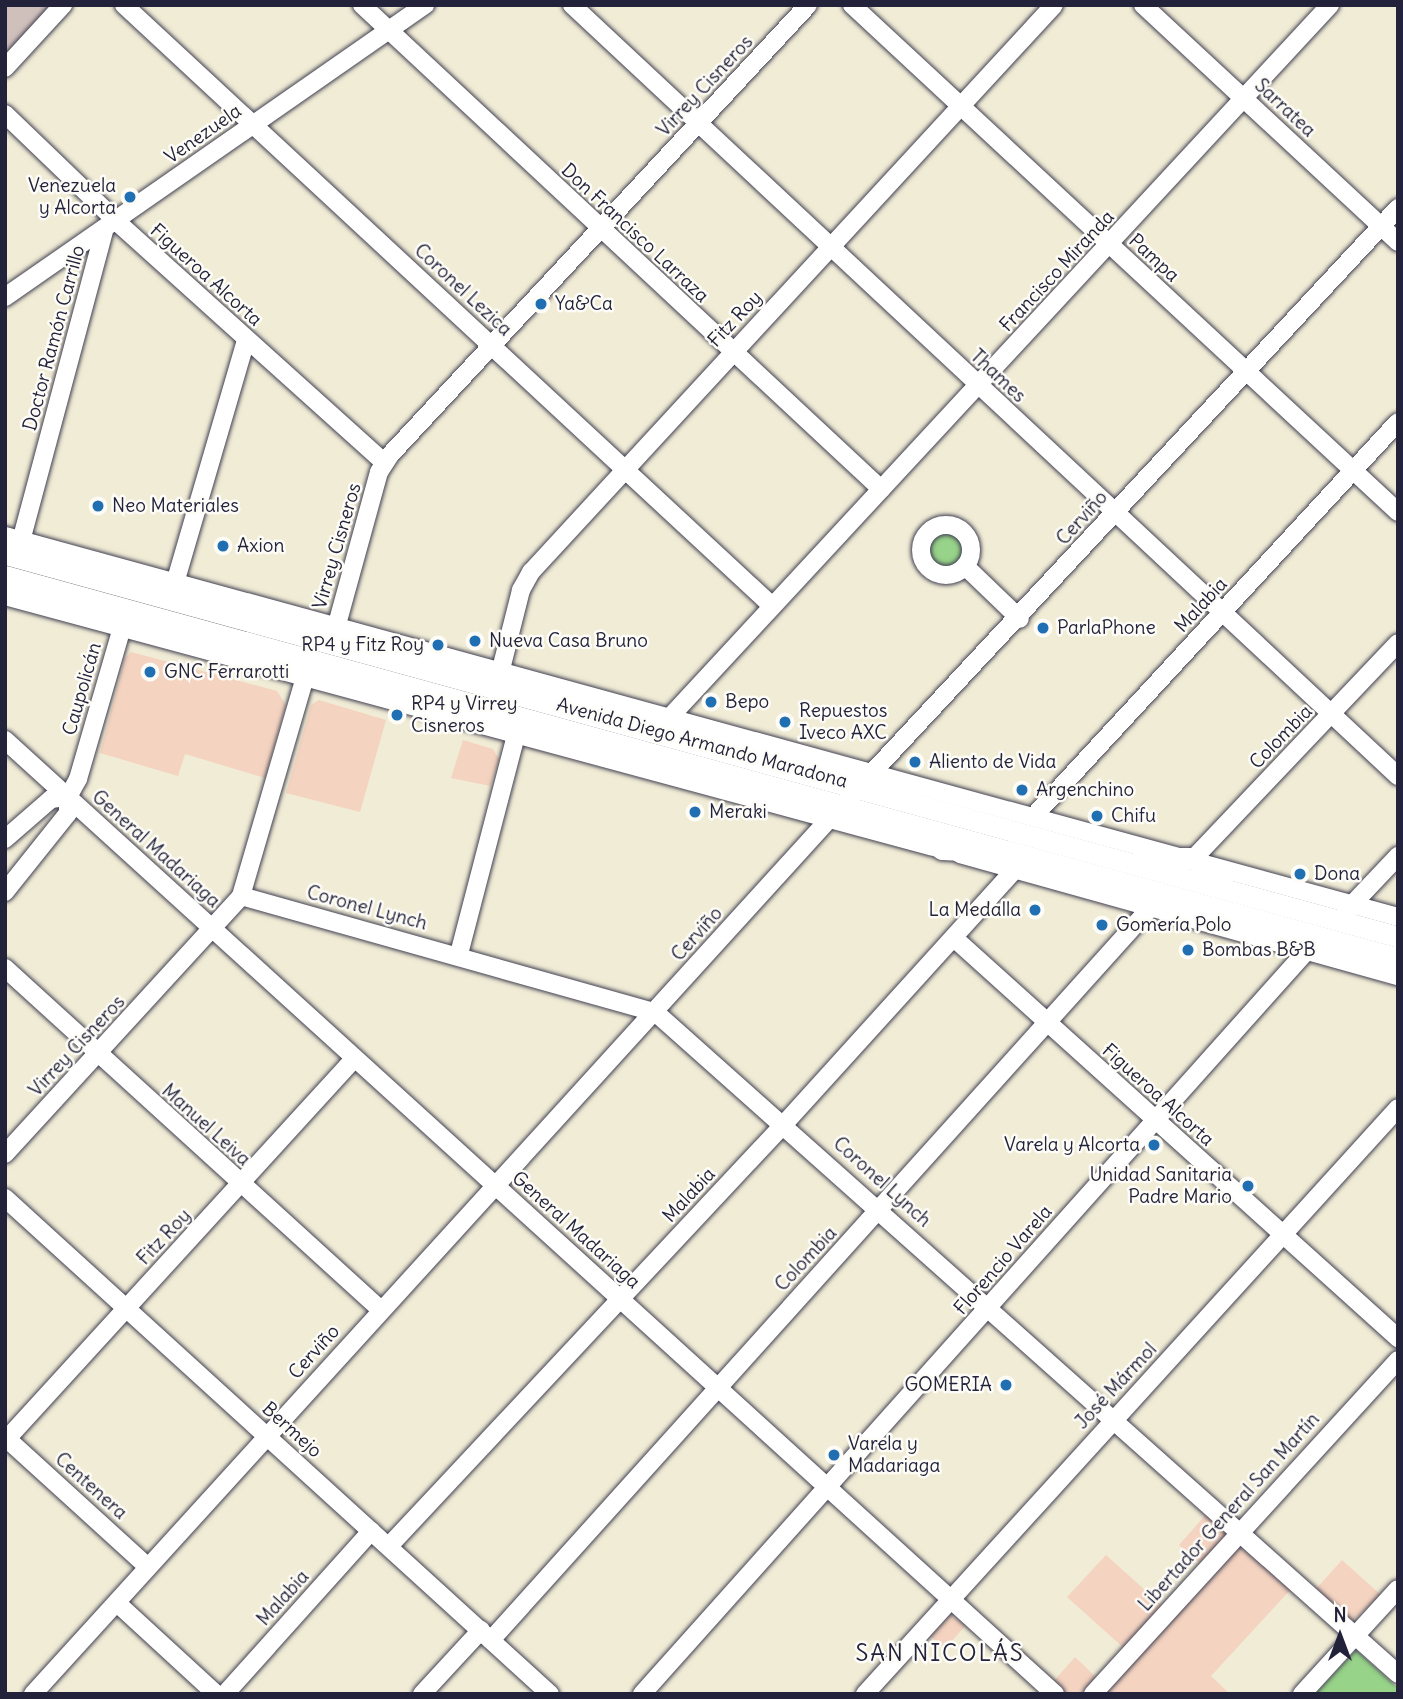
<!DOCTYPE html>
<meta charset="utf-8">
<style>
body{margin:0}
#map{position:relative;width:1403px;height:1699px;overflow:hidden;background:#f1ecd6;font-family:Delius,sans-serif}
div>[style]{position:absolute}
.built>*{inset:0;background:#f4d3c0}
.industrial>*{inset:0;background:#d0c0bc}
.green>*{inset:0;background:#97d388}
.round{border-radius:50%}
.roads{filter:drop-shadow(0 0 2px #414052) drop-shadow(0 0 2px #414052)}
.minor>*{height:18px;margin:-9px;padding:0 9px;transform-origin:9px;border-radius:9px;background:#fff}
.minor>.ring{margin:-9px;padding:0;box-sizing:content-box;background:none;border:18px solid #fff;border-radius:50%}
.major>*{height:21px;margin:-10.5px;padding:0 10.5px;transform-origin:10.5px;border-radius:10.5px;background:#fff}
.dots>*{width:19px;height:19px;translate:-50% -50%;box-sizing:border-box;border:4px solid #fdfcf7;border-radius:50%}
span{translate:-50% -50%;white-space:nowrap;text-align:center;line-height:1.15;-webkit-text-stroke:5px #fdfcf7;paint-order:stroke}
.street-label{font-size:19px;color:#22223b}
.poi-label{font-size:19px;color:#22223b}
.right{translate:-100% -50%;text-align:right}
.left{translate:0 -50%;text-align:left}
.quarter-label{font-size:23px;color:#22223b;letter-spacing:2px}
.frame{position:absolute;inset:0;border:7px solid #22223b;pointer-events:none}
.north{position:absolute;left:1305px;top:1601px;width:70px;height:70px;-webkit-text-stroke:5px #fdfcf7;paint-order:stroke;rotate:0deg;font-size:19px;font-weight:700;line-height:28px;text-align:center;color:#22223b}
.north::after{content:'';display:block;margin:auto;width:24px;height:32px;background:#22223b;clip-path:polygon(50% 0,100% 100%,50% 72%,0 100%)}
</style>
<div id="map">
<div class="built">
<i style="clip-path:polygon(131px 652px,277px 691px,286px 705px,265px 778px,185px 754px,178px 776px,100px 753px,125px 658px)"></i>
<i style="clip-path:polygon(319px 700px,386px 720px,360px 812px,286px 793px,311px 705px)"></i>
<i style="clip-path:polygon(463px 740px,493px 749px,499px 759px,490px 786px,451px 778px)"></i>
<i style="clip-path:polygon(1209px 1511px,1226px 1526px,1227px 1535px,1202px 1565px,1179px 1545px)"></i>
<i style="clip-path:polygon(1239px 1547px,1292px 1588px,1211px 1676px,1230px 1694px,1102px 1694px)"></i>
<i style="clip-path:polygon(1106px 1555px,1165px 1608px,1126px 1650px,1067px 1597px)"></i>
<i style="clip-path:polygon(1342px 1560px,1381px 1595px,1353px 1620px,1315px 1590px)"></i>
<i style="clip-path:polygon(948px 1614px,966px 1625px,945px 1649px,929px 1635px)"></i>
<i style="clip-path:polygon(1075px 1657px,1098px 1679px,1084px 1694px,1063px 1694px,1052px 1683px)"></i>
</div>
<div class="industrial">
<i style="clip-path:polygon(5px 5px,52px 5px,5px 56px)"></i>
</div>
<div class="green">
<i class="round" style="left:929px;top:533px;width:34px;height:34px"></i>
<i style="clip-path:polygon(1356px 1650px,1398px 1688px,1398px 1694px,1315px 1694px)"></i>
</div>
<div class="roads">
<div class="minor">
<i style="left:124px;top:5px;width:884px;rotate:42.84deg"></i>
<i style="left:362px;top:5px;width:710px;rotate:43deg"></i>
<i style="left:572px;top:5px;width:1130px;rotate:43.03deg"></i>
<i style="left:852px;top:5px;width:745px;rotate:42.88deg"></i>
<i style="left:1143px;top:5px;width:348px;rotate:42.9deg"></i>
<i style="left:5px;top:68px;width:86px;rotate:-47.4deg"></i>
<i style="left:5px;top:114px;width:154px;rotate:43.9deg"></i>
<i style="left:116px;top:221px;width:360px;rotate:42deg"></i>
<i style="left:5px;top:297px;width:512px;rotate:-34.81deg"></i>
<i class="ring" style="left:921px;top:525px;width:32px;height:32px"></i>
<i style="left:5px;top:536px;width:1444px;rotate:15.3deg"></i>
<i style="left:21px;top:541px;width:324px;rotate:-75deg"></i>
<i style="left:965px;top:566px;width:76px;rotate:43.9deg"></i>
<i style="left:168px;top:593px;width:12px;rotate:-55deg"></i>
<i style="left:175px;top:583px;width:253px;rotate:-73.7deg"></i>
<i style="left:5px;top:596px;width:961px;rotate:15.13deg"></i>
<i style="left:329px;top:636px;width:11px;rotate:-49deg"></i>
<i style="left:336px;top:628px;width:162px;rotate:-74.6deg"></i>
<i style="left:379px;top:472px;width:20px;rotate:-57deg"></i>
<i style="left:390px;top:455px;width:614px;rotate:-47.11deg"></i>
<i style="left:498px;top:681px;width:94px;rotate:-75.8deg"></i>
<i style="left:521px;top:590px;width:21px;rotate:-61deg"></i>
<i style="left:531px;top:572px;width:771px;rotate:-47.31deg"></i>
<i style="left:670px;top:717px;width:971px;rotate:-47.17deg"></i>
<i style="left:5px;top:740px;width:1419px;rotate:42.26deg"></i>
<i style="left:1034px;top:816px;width:536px;rotate:-47.27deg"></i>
<i style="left:5px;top:839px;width:61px;rotate:-41deg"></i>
<i style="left:51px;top:799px;width:17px;rotate:-7deg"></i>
<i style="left:960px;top:854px;width:455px;rotate:15.6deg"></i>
<i style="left:1194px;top:858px;width:296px;rotate:-46.5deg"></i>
<i style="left:5px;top:892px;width:101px;rotate:-51.4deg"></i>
<i style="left:68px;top:813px;width:16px;rotate:-90deg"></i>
<i style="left:68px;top:797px;width:21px;rotate:-61deg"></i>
<i style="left:78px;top:779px;width:157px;rotate:-73.8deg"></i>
<i style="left:122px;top:628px;width:9px;rotate:-41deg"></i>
<i style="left:241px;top:896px;width:430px;rotate:15.7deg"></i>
<i style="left:655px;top:1012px;width:995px;rotate:41.7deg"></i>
<i style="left:1346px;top:911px;width:76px;rotate:-46.6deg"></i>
<i style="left:954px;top:938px;width:598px;rotate:42.02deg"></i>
<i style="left:459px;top:954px;width:229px;rotate:-75.4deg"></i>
<i style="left:5px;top:968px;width:508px;rotate:42.29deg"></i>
<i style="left:5px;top:1154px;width:350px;rotate:-47.5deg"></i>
<i style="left:241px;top:896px;width:242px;rotate:-73.7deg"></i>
<i style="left:5px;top:1198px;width:737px;rotate:42.31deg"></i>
<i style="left:5px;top:1437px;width:193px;rotate:42.3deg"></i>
<i style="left:5px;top:1441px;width:516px;rotate:-47.59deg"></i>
<i style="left:389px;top:1546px;width:579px;rotate:-46.89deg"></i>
<i style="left:785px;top:1123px;width:343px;rotate:-47.8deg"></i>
<i style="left:117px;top:1603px;width:134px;rotate:42.6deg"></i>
<i style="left:491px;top:1640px;width:988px;rotate:-48deg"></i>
<i style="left:33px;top:1694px;width:1184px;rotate:-47.7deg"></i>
<i style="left:830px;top:818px;width:834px;rotate:-47.04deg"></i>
<i style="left:225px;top:1694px;width:219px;rotate:-48.1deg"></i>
<i style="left:422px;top:1694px;width:87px;rotate:-47.3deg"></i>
<i style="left:642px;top:1694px;width:1005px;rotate:-48.19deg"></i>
<i style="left:865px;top:1694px;width:792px;rotate:-47.71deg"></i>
<i style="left:1093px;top:1694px;width:452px;rotate:-47.6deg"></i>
<i style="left:1302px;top:1694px;width:142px;rotate:-47.6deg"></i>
</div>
<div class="major">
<i style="left:5px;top:554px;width:1445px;rotate:15.37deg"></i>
<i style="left:5px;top:576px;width:1444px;rotate:15.34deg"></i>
<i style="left:916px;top:832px;width:31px;rotate:33deg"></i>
<i style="left:942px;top:849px;width:35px;rotate:3deg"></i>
<i style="left:1143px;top:858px;width:51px"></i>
<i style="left:1194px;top:858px;width:43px;rotate:44.1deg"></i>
</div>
</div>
<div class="dots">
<i style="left:130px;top:197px;background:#1f6fb2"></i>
<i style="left:541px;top:304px;background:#1f6fb2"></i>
<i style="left:98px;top:506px;background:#1f6fb2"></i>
<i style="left:223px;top:546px;background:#1f6fb2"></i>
<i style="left:1043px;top:628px;background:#1f6fb2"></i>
<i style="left:475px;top:641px;background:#1f6fb2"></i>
<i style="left:438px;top:645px;background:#1f6fb2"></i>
<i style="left:150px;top:672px;background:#1f6fb2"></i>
<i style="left:711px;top:702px;background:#1f6fb2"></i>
<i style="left:397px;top:715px;background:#1f6fb2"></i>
<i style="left:785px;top:722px;background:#1f6fb2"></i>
<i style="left:915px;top:762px;background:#1f6fb2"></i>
<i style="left:1022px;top:790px;background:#1f6fb2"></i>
<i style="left:695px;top:812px;background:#1f6fb2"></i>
<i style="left:1097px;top:816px;background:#1f6fb2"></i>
<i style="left:1300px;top:874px;background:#1f6fb2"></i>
<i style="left:1035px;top:910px;background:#1f6fb2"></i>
<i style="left:1102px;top:925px;background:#1f6fb2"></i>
<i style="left:1188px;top:950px;background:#1f6fb2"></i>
<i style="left:1154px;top:1145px;background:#1f6fb2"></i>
<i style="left:1248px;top:1186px;background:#1f6fb2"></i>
<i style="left:1006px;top:1385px;background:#1f6fb2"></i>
<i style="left:834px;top:1455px;background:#1f6fb2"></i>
</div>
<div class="street-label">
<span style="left:705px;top:86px;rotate:-47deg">Virrey Cisneros</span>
<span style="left:1285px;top:108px;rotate:43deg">Sarratea</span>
<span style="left:203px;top:134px;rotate:-35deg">Venezuela</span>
<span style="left:635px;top:233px;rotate:43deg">Don Francisco Larraza</span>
<span style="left:1154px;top:258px;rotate:43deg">Pampa</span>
<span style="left:1057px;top:271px;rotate:-47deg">Francisco Miranda</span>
<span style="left:206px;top:275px;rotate:42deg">Figueroa Alcorta</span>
<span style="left:463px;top:290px;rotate:43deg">Coronel Lezica</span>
<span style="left:735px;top:319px;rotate:-47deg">Fitz Roy</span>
<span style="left:54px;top:338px;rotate:-75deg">Doctor Ramón Carrillo</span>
<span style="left:998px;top:376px;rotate:43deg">Thames</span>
<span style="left:1082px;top:518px;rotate:-48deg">Cerviño</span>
<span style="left:337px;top:546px;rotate:-74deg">Virrey Cisneros</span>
<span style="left:1201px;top:605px;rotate:-47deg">Malabia</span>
<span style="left:82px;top:689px;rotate:-74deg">Caupolicán</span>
<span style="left:1281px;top:737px;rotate:-46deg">Colombia</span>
<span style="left:702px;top:743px;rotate:15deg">Avenida Diego Armando Maradona</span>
<span style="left:156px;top:849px;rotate:42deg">General Madariaga</span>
<span style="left:367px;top:908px;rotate:15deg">Coronel Lynch</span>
<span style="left:697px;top:934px;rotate:-48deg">Cerviño</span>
<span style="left:77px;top:1046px;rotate:-47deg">Virrey Cisneros</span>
<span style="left:1158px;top:1095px;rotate:42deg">Figueroa Alcorta</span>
<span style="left:206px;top:1125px;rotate:42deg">Manuel Leiva</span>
<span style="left:882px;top:1182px;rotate:42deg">Coronel Lynch</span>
<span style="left:689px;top:1195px;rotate:-47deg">Malabia</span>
<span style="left:576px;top:1230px;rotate:42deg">General Madariaga</span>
<span style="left:164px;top:1237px;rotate:-47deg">Fitz Roy</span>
<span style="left:806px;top:1259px;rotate:-47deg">Colombia</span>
<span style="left:1003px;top:1260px;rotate:-49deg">Florencio Varela</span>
<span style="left:314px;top:1352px;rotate:-48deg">Cerviño</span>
<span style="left:1116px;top:1386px;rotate:-47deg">José Mármol</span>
<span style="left:292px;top:1430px;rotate:42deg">Bermejo</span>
<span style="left:91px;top:1486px;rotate:42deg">Centenera</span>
<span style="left:1229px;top:1512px;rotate:-48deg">Libertador General San Martín</span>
<span style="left:283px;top:1598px;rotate:-48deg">Malabia</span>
</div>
<div class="poi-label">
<span class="right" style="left:116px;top:197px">Venezuela<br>y Alcorta</span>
<span class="left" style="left:555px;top:304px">Ya&amp;Ca</span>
<span class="left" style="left:112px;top:506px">Neo Materiales</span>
<span class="left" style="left:237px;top:546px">Axion</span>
<span class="left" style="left:1057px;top:628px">ParlaPhone</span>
<span class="left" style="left:489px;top:641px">Nueva Casa Bruno</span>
<span class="right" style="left:424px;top:645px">RP4 y Fitz Roy</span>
<span class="left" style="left:164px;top:672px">GNC Ferrarotti</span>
<span class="left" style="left:725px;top:702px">Bepo</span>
<span class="left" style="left:411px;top:715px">RP4 y Virrey<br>Cisneros</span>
<span class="left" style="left:799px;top:722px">Repuestos<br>Iveco AXC</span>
<span class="left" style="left:929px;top:762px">Aliento de Vida</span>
<span class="left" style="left:1036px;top:790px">Argenchino</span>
<span class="left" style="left:709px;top:812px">Meraki</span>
<span class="left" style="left:1111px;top:816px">Chifu</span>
<span class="left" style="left:1314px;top:874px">Dona</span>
<span class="right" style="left:1021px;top:910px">La Medalla</span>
<span class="left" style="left:1116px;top:925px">Gomería Polo</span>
<span class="left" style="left:1202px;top:950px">Bombas B&amp;B</span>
<span class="right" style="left:1140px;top:1145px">Varela y Alcorta</span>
<span class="right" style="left:1232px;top:1186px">Unidad Sanitaria<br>Padre Mario</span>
<span class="right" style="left:992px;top:1385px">GOMERIA</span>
<span class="left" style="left:848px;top:1455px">Varela y<br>Madariaga</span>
</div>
<div class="quarter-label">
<span style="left:940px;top:1653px">SAN NICOLÁS</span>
</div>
<div class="frame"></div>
<div class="north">N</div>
</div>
